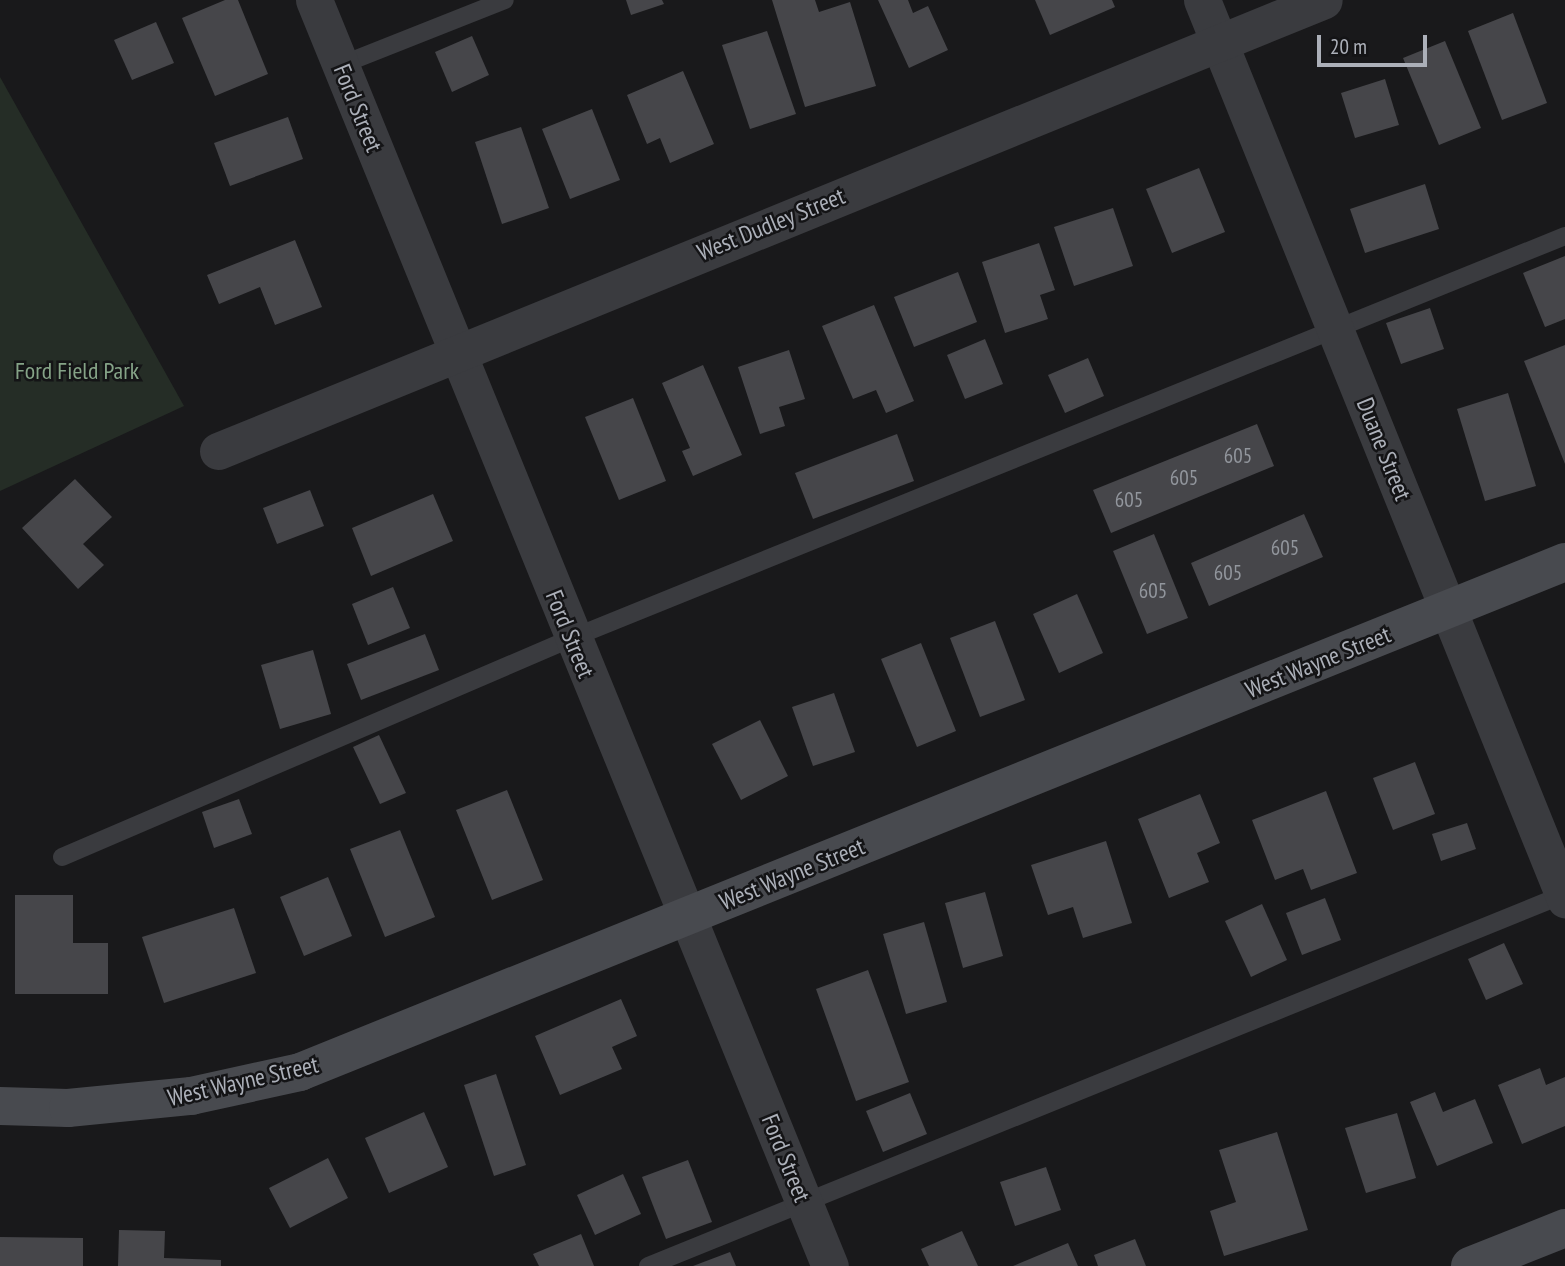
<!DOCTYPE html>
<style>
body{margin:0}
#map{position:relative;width:1565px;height:1266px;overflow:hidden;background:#19191b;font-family:"PT Sans Narrow",sans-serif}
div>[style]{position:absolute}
.green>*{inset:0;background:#252d26}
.building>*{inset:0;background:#46464a}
.lane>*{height:18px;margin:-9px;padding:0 9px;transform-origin:9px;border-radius:9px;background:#3a3b3f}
.street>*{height:37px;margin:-18.5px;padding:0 18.5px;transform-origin:18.5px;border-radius:18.5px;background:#3a3b3f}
.secondary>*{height:38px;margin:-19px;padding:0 19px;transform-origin:19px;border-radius:19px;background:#484a4f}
span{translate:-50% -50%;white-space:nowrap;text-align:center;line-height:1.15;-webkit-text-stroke:5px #141416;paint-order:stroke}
.number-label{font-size:21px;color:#92969d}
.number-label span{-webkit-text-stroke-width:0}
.street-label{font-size:24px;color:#acb0b9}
.park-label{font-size:24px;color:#85a387}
.scale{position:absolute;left:1317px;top:35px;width:110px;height:32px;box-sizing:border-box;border:4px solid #acb0b9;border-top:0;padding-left:9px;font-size:21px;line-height:24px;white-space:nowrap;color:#acb0b9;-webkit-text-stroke:5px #141416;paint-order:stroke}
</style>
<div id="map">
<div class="green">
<i style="clip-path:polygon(0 77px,184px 406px,0 491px)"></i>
</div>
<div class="building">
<i style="clip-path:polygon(225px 0,238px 0,268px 74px,215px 96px,182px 18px)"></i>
<i style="clip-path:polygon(626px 0,662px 0,664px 4px,631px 15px)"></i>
<i style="clip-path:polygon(772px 0,815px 0,819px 12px,850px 2px,876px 86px,805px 107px)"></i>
<i style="clip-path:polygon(878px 0,908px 0,913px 13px,928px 6px,948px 50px,909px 68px)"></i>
<i style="clip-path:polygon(1035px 0,1112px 0,1115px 7px,1050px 35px)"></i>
<i style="clip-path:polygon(1513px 13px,1547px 103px,1502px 120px,1468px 31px)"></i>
<i style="clip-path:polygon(156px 22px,174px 63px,132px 80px,114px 40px)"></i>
<i style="clip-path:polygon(767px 31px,796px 114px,750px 129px,722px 45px)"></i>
<i style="clip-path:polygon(472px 36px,489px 75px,452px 92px,435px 52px)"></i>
<i style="clip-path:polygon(1445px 41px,1481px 128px,1439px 145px,1403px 58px)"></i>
<i style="clip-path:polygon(683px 71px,714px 144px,670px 163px,660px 138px,647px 144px,627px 95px)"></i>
<i style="clip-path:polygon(1385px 79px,1399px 125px,1355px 138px,1341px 93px)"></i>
<i style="clip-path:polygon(592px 109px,620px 180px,570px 199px,542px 129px)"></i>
<i style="clip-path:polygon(288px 117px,303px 159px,230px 186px,214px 143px)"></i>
<i style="clip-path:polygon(521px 127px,549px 208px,502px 224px,475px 142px)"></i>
<i style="clip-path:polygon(1199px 168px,1225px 232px,1172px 253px,1146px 189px)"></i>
<i style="clip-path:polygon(1425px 184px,1439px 229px,1365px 253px,1350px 209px)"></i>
<i style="clip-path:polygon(1113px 208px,1133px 266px,1074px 286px,1054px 227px)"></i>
<i style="clip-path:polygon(295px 240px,322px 307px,275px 325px,260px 287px,219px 304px,207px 275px)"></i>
<i style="clip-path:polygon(1039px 243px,1055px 290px,1040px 295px,1048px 319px,1005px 333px,982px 262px)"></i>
<i style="clip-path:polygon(1565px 256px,1565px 319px,1545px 327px,1523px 273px)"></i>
<i style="clip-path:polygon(958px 272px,977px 322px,914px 347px,894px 297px)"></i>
<i style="clip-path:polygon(874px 305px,914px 401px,886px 413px,876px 390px,853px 399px,822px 326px)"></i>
<i style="clip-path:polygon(1430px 308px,1444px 349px,1401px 364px,1386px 323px)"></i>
<i style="clip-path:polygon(985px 339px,1003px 384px,965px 399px,947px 355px)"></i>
<i style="clip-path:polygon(1565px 345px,1565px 464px,1524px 361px)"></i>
<i style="clip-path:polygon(789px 350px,805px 399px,779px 407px,785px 426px,760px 434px,738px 367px)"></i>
<i style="clip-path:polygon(1088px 358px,1104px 396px,1065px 413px,1048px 375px)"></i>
<i style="clip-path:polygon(703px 365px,742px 455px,693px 476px,682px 451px,690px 448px,662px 383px)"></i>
<i style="clip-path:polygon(1508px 393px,1536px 486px,1485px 501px,1457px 409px)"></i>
<i style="clip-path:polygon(633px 398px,666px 481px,619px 500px,585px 417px)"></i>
<i style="clip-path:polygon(1257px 424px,1274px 466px,1111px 533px,1093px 490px)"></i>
<i style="clip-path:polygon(897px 434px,914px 481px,813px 519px,795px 473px)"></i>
<i style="clip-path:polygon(75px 479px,112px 517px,83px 544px,104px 565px,78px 589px,22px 528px)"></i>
<i style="clip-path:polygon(310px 490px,324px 526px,277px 544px,263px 508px)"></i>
<i style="clip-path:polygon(433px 494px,453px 541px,371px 576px,352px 528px)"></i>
<i style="clip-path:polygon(1304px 514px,1323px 557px,1209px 606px,1191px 563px)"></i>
<i style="clip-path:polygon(1154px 534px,1188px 618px,1147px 634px,1113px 551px)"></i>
<i style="clip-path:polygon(393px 587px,410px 628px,368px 645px,352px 604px)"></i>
<i style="clip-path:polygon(1077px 594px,1103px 653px,1059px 673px,1033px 614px)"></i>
<i style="clip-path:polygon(995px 621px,1025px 700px,980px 717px,950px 638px)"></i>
<i style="clip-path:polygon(425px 634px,439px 670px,361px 700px,347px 664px)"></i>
<i style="clip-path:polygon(921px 643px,956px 731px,917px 747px,881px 659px)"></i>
<i style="clip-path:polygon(313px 650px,331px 714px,280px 729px,261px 665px)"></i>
<i style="clip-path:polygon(834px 693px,855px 752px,813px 766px,792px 707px)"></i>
<i style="clip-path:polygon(760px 720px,788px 776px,741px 800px,712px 744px)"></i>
<i style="clip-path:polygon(379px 735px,406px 793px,380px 804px,353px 747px)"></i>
<i style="clip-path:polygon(1415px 762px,1435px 814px,1393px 830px,1373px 778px)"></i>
<i style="clip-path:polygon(507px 790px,543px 880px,492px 900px,456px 810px)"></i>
<i style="clip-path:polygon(1326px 791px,1357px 873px,1311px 890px,1303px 869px,1275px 880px,1252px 820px)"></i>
<i style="clip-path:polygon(1200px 794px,1220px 843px,1197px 853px,1209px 882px,1169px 898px,1138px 819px)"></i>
<i style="clip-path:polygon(239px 799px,252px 834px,214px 848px,202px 812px)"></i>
<i style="clip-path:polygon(1467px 823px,1476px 849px,1441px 861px,1432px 834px)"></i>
<i style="clip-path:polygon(400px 830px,435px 917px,385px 937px,350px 849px)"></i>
<i style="clip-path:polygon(1106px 841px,1132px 923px,1083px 938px,1073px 907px,1048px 915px,1031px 865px)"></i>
<i style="clip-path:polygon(328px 877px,352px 936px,304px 956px,280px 897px)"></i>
<i style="clip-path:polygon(985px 892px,1003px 956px,963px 968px,945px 903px)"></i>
<i style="clip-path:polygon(15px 895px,73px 895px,73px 943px,108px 943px,108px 994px,15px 994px)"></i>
<i style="clip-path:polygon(1325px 898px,1341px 940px,1302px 955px,1286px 913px)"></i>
<i style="clip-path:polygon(1262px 904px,1287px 960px,1251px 977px,1225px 921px)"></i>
<i style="clip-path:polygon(234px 908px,256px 973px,164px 1003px,142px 937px)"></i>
<i style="clip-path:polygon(924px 922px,947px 1002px,906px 1014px,883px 934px)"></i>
<i style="clip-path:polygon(1504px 943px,1523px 984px,1486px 1000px,1468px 959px)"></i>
<i style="clip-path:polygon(868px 970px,909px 1082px,856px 1101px,816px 989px)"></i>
<i style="clip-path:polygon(621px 999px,637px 1036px,612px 1047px,622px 1069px,560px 1095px,535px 1036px)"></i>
<i style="clip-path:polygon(1540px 1068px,1546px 1085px,1565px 1077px,1565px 1126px,1522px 1144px,1498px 1085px)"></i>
<i style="clip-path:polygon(496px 1074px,526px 1165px,494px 1176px,464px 1085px)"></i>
<i style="clip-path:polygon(1435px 1092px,1443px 1112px,1475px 1099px,1493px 1143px,1437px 1166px,1410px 1102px)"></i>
<i style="clip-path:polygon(910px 1093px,927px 1134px,883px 1152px,866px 1111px)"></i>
<i style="clip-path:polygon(424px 1112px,448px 1167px,389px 1193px,365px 1138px)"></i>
<i style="clip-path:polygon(1397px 1113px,1416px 1178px,1366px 1193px,1345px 1128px)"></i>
<i style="clip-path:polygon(1277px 1132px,1308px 1230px,1224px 1256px,1210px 1211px,1236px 1202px,1219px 1150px)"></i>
<i style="clip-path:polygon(328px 1158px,348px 1198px,290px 1228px,269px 1188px)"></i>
<i style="clip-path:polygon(688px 1160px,712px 1222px,666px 1239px,642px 1177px)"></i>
<i style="clip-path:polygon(1046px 1167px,1061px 1210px,1015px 1226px,1000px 1182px)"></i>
<i style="clip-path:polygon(623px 1174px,641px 1214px,595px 1235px,577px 1195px)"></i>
<i style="clip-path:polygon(119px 1230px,165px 1231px,164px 1258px,221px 1260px,221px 1266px,118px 1266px)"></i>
<i style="clip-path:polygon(962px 1231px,978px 1266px,929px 1266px,921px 1249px)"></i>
<i style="clip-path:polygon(581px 1234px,594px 1266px,539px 1266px,533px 1254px)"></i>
<i style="clip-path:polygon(0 1237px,83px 1238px,83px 1266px,0 1266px)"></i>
<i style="clip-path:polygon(1135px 1239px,1146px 1266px,1098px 1266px,1094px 1255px)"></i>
<i style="clip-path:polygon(1068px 1243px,1078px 1266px,1013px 1266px)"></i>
<i style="clip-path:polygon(730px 1252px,736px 1266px,693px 1266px)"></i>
</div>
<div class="lane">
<i style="left:341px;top:65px;width:176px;rotate:-21.6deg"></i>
<i style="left:62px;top:857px;width:555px;rotate:-23.24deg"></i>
<i style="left:572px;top:638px;width:1071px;rotate:-22.04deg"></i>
<i style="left:648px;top:1266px;width:990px;rotate:-22.08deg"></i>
</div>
<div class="street">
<i style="left:314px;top:0;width:1367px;rotate:67.83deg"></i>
<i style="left:1202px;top:0;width:970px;rotate:68.01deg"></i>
<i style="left:218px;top:451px;width:1194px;rotate:-22.18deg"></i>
</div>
<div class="secondary">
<i style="left:0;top:1106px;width:68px;rotate:1.7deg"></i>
<i style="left:68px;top:1108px;width:124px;rotate:-5.6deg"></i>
<i style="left:191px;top:1096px;width:112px;rotate:-12.4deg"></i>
<i style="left:300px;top:1072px;width:1364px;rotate:-21.96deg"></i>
<i style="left:1470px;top:1266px;width:102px;rotate:-21.8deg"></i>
</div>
<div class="number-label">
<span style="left:1238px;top:456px">605</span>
<span style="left:1184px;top:478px">605</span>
<span style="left:1129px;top:500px">605</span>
<span style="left:1285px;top:548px">605</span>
<span style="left:1228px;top:573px">605</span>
<span style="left:1153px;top:591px">605</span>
</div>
<div class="street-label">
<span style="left:358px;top:108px;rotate:68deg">Ford Street</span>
<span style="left:771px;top:224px;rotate:-22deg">West Dudley Street</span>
<span style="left:1384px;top:449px;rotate:68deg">Duane Street</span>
<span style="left:570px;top:634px;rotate:68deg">Ford Street</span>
<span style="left:1318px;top:662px;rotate:-22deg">West Wayne Street</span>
<span style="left:792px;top:874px;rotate:-22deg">West Wayne Street</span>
<span style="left:243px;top:1081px;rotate:-13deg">West Wayne Street</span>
<span style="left:786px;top:1158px;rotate:68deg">Ford Street</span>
</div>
<div class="park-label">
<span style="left:77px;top:371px">Ford Field Park</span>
</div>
<div class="scale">20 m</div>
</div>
